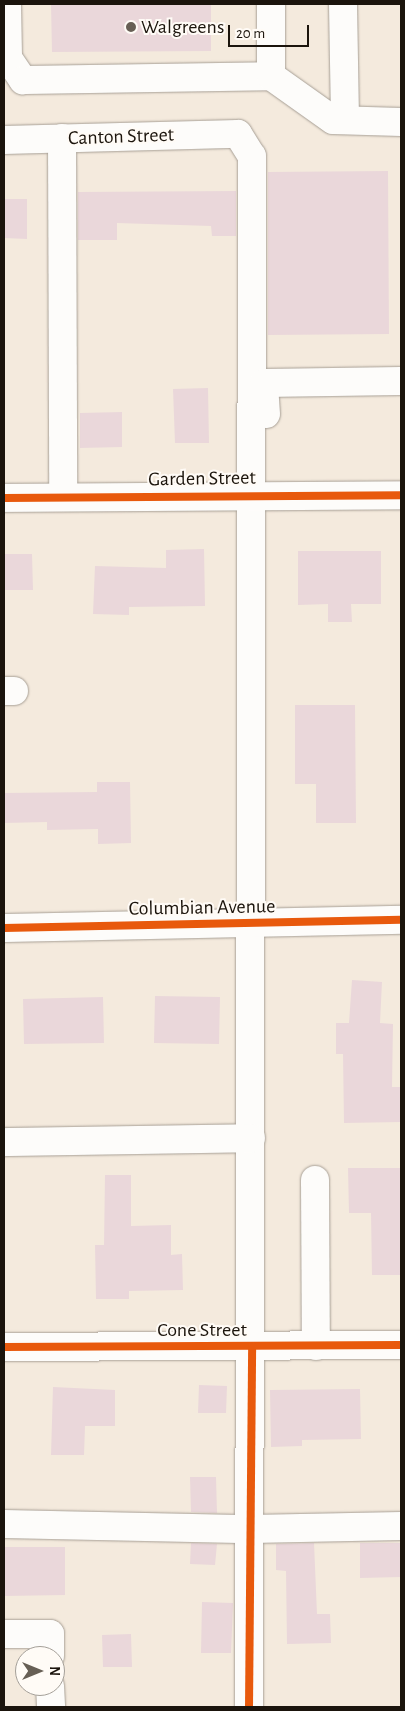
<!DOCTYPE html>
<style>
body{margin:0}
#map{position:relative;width:405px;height:1711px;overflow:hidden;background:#f4eadd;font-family:"Alegreya Sans",sans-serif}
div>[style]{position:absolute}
.building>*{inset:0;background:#ead7da}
.roads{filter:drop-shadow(0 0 1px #a79f95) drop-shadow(0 0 1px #a79f95)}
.minor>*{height:28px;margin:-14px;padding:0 14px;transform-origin:14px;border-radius:14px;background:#fdfcfa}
.cycleway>*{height:8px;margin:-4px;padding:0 4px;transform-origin:4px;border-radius:4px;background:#e8590c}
.dots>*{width:14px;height:14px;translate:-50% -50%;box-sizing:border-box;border:2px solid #fffbf6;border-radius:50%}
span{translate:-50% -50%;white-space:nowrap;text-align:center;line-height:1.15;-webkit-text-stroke:4px #fffbf6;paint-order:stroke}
.poi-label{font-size:20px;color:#1b140c}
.left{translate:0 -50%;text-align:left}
.street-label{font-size:20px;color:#1b140c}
.frame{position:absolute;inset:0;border:5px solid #1b140c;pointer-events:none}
.north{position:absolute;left:15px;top:1646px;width:50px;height:50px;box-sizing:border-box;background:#fffbf6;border:1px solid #a49f98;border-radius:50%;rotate:90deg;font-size:14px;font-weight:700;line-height:20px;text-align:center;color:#1b140c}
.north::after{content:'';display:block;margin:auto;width:18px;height:22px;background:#675f55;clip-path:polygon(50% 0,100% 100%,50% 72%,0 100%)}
.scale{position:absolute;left:228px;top:25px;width:81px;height:22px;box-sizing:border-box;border:2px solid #1b140c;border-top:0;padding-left:6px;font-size:15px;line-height:18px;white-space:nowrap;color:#1b140c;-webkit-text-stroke:4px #fffbf6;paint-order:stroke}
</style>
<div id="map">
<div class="building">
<i style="clip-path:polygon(51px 4px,211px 4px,211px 51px,52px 52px)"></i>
<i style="clip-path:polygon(388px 171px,389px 334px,268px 335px,268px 172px)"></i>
<i style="clip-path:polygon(236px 191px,236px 236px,212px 236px,211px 226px,117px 223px,117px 240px,78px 240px,78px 192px)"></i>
<i style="clip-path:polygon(4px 199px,27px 199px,27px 239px,4px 238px)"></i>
<i style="clip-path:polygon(208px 388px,209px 443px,175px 443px,173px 389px)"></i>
<i style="clip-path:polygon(122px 412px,122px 447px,80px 448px,80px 413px)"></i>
<i style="clip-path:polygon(204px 549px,205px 606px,129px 607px,129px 615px,93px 614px,95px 566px,166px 568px,166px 550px)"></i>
<i style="clip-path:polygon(298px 551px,381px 551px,381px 604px,351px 604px,352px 622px,328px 622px,328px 604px,298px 605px)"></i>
<i style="clip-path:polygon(4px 554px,32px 554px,33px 590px,4px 590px)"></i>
<i style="clip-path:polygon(295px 705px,355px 705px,356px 823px,316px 823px,316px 784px,295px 784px)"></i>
<i style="clip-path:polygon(97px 782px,130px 782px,131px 843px,98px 844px,98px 829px,47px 830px,47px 822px,4px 823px,4px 793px,97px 792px)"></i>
<i style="clip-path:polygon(352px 980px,382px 982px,380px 1023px,393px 1024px,392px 1087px,401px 1087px,401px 1122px,344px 1123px,343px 1054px,336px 1054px,336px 1023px,349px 1023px)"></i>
<i style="clip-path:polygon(155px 996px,220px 997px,219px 1044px,154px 1043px)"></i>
<i style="clip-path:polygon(103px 997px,104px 1043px,24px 1044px,23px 999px)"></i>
<i style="clip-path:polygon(348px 1168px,401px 1168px,401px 1275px,372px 1275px,371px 1213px,349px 1213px)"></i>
<i style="clip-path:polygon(105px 1175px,131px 1175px,131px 1226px,171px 1225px,171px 1255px,182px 1254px,183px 1290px,129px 1291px,129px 1299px,96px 1299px,95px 1245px,104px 1245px)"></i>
<i style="clip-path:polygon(199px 1385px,227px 1386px,226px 1413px,198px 1413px)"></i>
<i style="clip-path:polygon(53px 1387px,115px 1390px,115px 1426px,85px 1426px,84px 1455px,51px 1455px)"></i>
<i style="clip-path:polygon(360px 1389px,361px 1439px,302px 1440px,302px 1446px,271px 1447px,270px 1390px)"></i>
<i style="clip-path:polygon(190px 1477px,216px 1477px,217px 1513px,191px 1512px)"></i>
<i style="clip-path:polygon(191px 1543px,217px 1544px,215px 1565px,190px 1564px)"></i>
<i style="clip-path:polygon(314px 1543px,317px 1614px,330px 1614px,331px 1643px,287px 1644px,286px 1571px,276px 1570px,276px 1544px)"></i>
<i style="clip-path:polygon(360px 1543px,401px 1543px,401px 1577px,360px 1578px)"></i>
<i style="clip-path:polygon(4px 1547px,65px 1547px,65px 1595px,4px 1596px)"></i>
<i style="clip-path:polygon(202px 1602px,233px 1603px,231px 1653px,201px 1653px)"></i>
<i style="clip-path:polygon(131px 1634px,132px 1667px,103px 1667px,102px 1635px)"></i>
</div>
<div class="roads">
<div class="minor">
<i style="left:7px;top:4px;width:54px;rotate:88.9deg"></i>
<i style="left:8px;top:58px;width:27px;rotate:56deg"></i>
<i style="left:23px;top:80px;width:248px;rotate:-0.9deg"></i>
<i style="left:271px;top:76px;width:76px;rotate:35.4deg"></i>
<i style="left:333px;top:120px;width:68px;rotate:1.7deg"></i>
<i style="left:271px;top:4px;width:72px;rotate:90deg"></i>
<i style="left:343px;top:4px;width:116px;rotate:89deg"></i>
<i style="left:62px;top:138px;width:359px;rotate:89.8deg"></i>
<i style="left:4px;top:140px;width:234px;rotate:-1.5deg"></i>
<i style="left:238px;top:134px;width:26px;rotate:58deg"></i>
<i style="left:252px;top:156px;width:1551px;rotate:90.11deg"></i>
<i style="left:266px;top:414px;width:31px;rotate:-94deg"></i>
<i style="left:264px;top:383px;width:137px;rotate:-0.8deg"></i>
<i style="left:4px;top:498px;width:397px;rotate:-0.4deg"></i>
<i style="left:4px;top:691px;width:10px"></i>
<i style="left:4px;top:928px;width:397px;rotate:-1.2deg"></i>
<i style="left:4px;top:1142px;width:247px;rotate:-0.9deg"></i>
<i style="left:315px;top:1180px;width:166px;rotate:89.7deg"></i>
<i style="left:4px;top:1347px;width:397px;rotate:-0.3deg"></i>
<i style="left:4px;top:1524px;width:247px;rotate:1.2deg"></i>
<i style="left:251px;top:1529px;width:150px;rotate:-1.1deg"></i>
<i style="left:4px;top:1634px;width:46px"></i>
<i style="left:50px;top:1634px;width:22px;rotate:90deg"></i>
<i style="left:50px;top:1686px;width:21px;rotate:87deg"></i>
</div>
</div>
<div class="cycleway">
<i style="left:4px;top:498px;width:397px;rotate:-0.4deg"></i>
<i style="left:4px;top:928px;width:397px;rotate:-1.2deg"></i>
<i style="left:4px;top:1347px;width:397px;rotate:-0.3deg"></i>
<i style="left:249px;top:1707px;width:361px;rotate:-89.5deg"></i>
</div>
<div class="dots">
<i style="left:131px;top:27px;background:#675f55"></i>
</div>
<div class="poi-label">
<span class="left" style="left:141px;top:27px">Walgreens</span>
</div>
<div class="street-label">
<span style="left:121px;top:137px;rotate:-2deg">Canton Street</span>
<span style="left:202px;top:479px;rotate:-1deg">Garden Street</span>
<span style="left:202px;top:908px;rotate:-1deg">Columbian Avenue</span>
<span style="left:202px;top:1330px">Cone Street</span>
</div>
<div class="frame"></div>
<div class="north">N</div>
<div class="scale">20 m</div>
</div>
